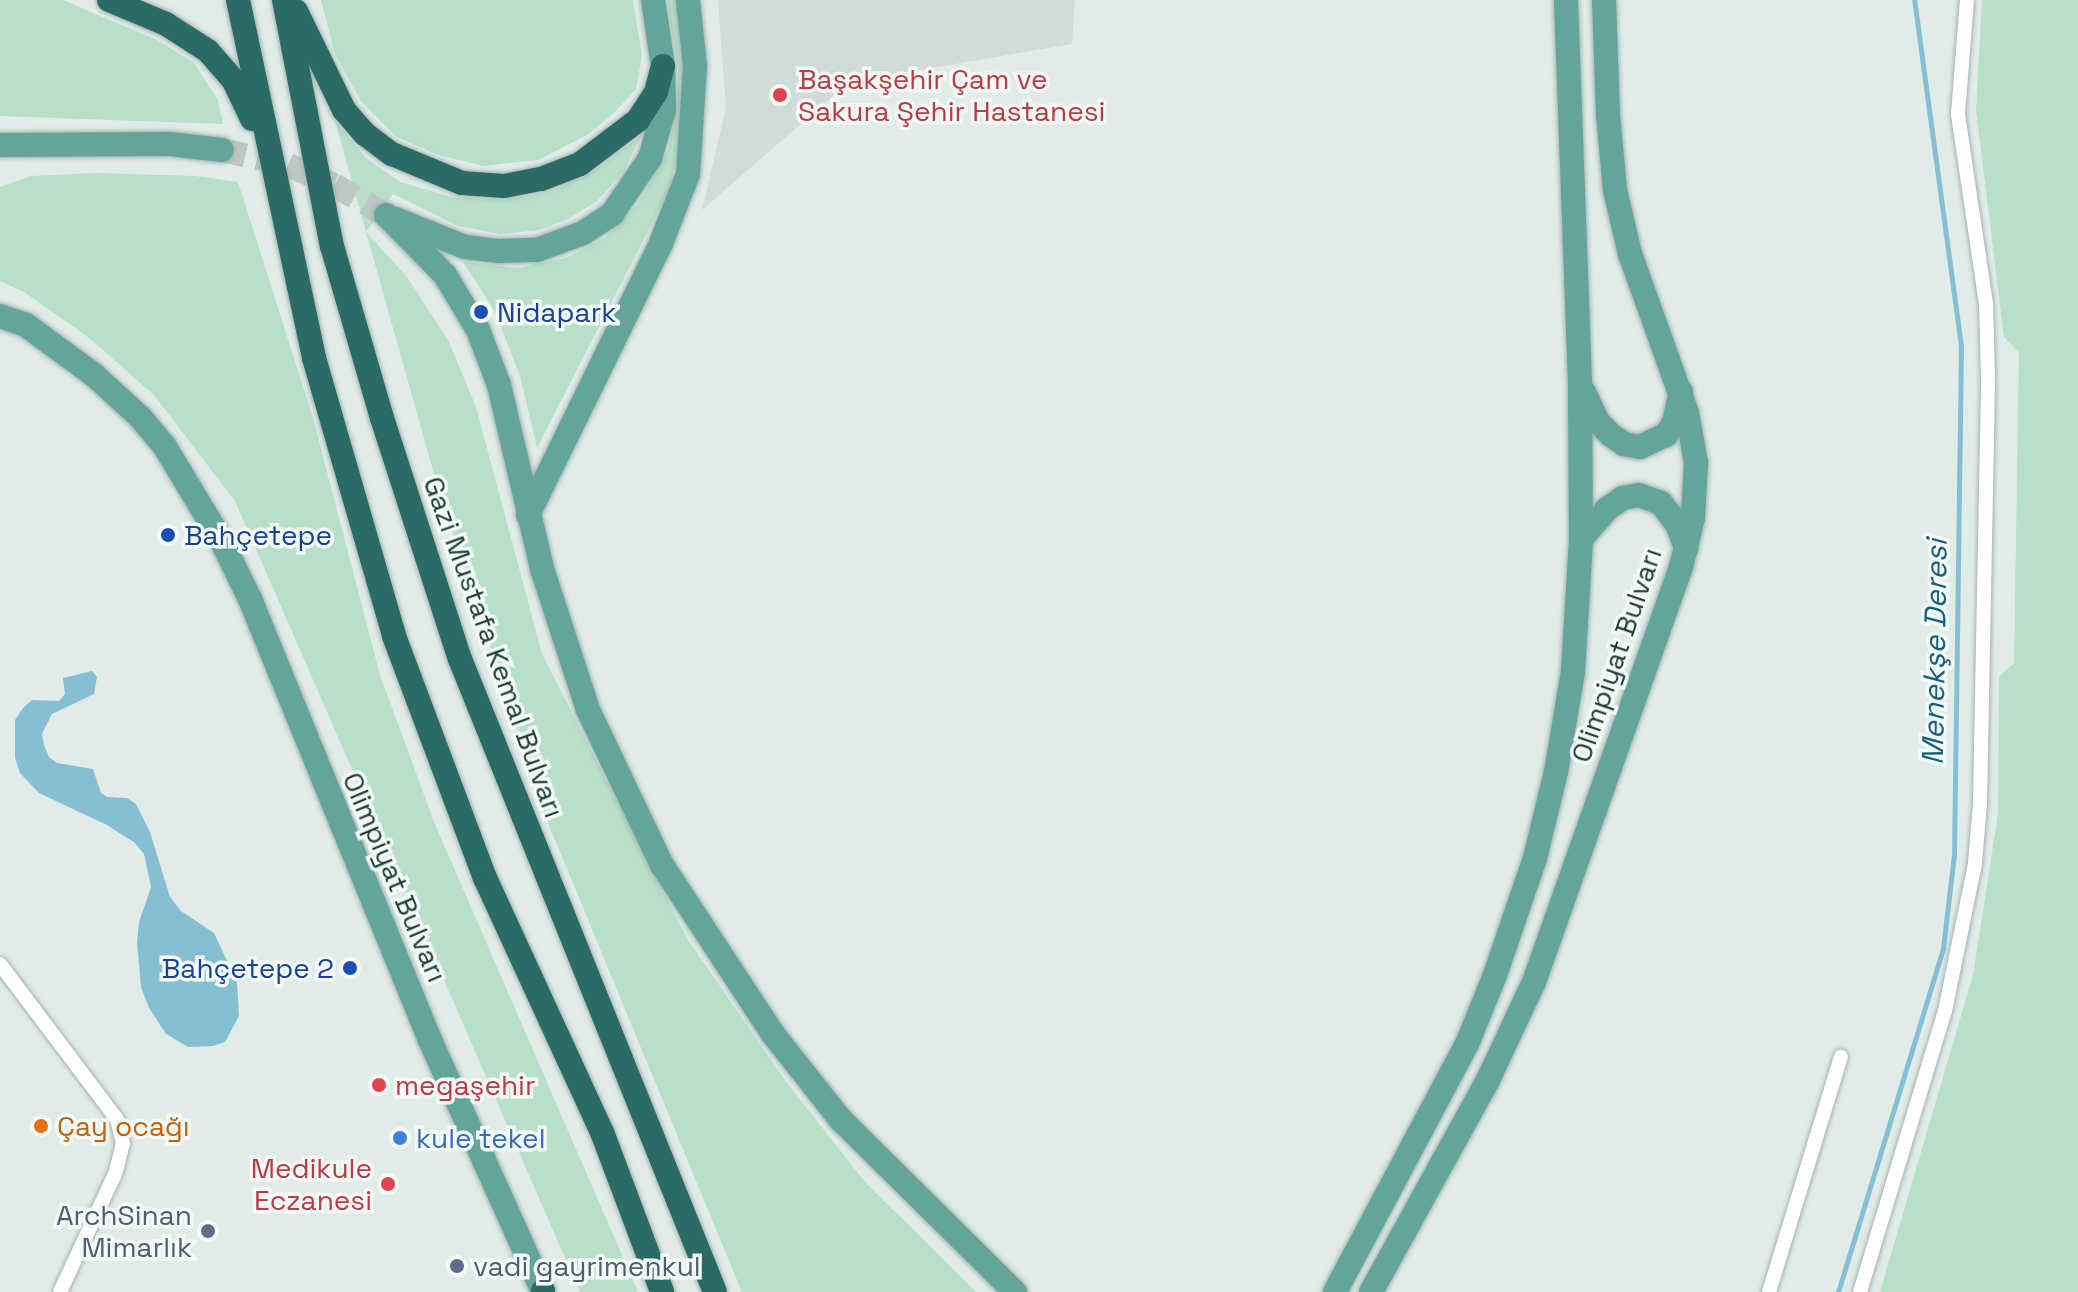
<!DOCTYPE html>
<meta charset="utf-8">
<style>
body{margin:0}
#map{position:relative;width:2078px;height:1292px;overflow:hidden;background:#e1ece8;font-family:"Space Grotesk",sans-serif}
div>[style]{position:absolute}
.built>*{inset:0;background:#cfdcd8}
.green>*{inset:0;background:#b8dfc7}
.water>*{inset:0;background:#86bfd4}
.stream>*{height:5px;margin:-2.5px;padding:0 2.5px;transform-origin:2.5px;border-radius:2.5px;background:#86bfd4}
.primary-tunnel>*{height:24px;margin-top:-12px;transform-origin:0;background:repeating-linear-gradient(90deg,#bac9c5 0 24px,transparent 0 36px)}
.roads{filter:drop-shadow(0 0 2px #a3b4b0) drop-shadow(0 0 2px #a3b4b0)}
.street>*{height:14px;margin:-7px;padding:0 7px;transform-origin:7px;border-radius:7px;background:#fff}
.primary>*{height:24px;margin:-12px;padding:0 12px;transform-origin:12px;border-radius:12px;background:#63a49b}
.highway>*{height:24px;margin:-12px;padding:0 12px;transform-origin:12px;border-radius:12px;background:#2b6b66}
.dots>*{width:22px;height:22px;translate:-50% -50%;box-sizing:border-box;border:4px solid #f2f9f6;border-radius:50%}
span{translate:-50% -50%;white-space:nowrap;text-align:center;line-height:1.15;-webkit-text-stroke:7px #f2f9f6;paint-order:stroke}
.health-label{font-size:28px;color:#be3a42}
.left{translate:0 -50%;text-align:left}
.right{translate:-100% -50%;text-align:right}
.transit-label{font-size:28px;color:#164399}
.street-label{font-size:28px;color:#203e39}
.food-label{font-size:28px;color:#c56008}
.shop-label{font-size:28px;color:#366cbe}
.service-label{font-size:28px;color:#4e5e75}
.water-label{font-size:30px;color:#17607d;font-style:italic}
</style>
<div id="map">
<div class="built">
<i style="clip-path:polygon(718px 0,1075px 0,1072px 44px,849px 82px,702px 210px,726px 108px)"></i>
</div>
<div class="green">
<i style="clip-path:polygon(0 0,63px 0,159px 41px,194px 63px,218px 100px,223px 124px,0 116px)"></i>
<i style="clip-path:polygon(321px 0,633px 0,642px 56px,636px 89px,613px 114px,587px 135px,538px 160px,484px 166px,438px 155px,395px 136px,361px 101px,335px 54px)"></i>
<i style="clip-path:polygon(667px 0,676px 0,687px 78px,686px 121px,669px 190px,537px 448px,520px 376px,494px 310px,463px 262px,517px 268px,566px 258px,606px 237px,638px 204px,668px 151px,676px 115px,678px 71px)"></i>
<i style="clip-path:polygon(1982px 0,2078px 0,2078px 1292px,1880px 1292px,1973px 975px,1998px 814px,1999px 677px,2014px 663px,2019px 353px,2004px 337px,1976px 111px)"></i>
<i style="clip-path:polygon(335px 121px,366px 158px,400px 182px,452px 197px,504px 200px,546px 193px,590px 174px,641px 136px,624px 171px,597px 201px,568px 219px,539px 230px,500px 234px,458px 226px,393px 194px,366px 232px,407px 277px,448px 340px,476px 407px,542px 654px,688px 940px,787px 1083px,865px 1182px,976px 1292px,742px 1292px,548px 823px,436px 481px,366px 232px)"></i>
<i style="clip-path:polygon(96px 173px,195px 176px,238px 182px,313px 418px,380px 675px,434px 822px,638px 1292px,580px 1292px,235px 501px,154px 395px,88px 337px,24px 292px,0 281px,0 187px,32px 176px)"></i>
</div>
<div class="water">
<i style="clip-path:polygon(92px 671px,97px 677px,94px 694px,52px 714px,42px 734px,44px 745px,49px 757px,57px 763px,93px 769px,101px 793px,107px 797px,127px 798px,136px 804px,150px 832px,170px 897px,181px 911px,214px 933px,237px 982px,239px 1016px,225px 1042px,213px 1046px,188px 1047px,166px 1034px,149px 1008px,141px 987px,137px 942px,139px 922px,151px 887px,144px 854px,135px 843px,107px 825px,39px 793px,20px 773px,15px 758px,15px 720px,23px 708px,32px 700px,59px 701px,65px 694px,63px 678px)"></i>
</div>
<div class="stream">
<i style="left:1838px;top:1292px;width:360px;rotate:-73deg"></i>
<i style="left:1943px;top:948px;width:94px;rotate:-83.3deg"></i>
<i style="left:1954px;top:855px;width:509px;rotate:-89.21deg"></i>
<i style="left:1961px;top:346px;width:349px;rotate:-97.7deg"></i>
</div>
<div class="primary-tunnel">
<i style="left:222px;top:150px;width:68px;rotate:12.8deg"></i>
<i style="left:288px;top:165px;width:50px;rotate:23.5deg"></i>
<i style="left:334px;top:185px;width:60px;rotate:30deg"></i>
</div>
<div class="roads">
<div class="street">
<i style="left:0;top:964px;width:194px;rotate:53deg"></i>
<i style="left:117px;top:1119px;width:25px;rotate:76deg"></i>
<i style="left:123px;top:1143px;width:32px;rotate:104deg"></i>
<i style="left:115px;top:1174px;width:130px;rotate:115deg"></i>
<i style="left:1769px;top:1292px;width:246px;rotate:-73deg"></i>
<i style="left:1860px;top:1292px;width:294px;rotate:-73.2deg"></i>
<i style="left:1945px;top:1011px;width:151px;rotate:-78.5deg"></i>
<i style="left:1975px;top:863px;width:60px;rotate:-85.2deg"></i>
<i style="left:1980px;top:803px;width:425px;rotate:-88.9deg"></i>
<i style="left:1988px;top:378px;width:74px;rotate:-91.5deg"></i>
<i style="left:1986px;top:304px;width:192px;rotate:-98.4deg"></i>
<i style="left:1958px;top:114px;width:114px;rotate:-85.5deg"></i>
</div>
<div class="primary">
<i style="left:0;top:145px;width:170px;rotate:-0.3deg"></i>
<i style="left:170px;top:144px;width:52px;rotate:6.6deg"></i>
<i style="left:386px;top:215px;width:84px;rotate:45.5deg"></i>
<i style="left:445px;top:275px;width:64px;rotate:59deg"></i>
<i style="left:478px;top:330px;width:59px;rotate:69.1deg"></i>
<i style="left:499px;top:385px;width:192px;rotate:76.8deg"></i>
<i style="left:543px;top:572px;width:145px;rotate:71.9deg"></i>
<i style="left:588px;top:710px;width:172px;rotate:64.5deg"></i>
<i style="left:662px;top:865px;width:202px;rotate:56.7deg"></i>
<i style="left:773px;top:1034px;width:110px;rotate:51.7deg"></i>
<i style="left:841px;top:1120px;width:245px;rotate:44.7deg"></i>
<i style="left:395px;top:219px;width:75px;rotate:21.8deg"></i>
<i style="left:465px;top:247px;width:34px;rotate:7deg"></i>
<i style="left:499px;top:251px;width:38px;rotate:-2deg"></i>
<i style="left:537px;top:250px;width:49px;rotate:-20.3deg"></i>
<i style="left:583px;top:233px;width:35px;rotate:-33deg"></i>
<i style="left:612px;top:214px;width:68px;rotate:-55.8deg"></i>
<i style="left:650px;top:158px;width:50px;rotate:-73.7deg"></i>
<i style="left:664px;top:110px;width:44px;rotate:-91.3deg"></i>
<i style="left:663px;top:66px;width:67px;rotate:-98.6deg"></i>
<i style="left:0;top:316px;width:28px;rotate:19deg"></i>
<i style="left:26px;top:325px;width:84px;rotate:36.3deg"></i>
<i style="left:94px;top:375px;width:62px;rotate:42.4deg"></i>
<i style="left:140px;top:417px;width:39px;rotate:50deg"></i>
<i style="left:165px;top:447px;width:109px;rotate:58.9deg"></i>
<i style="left:221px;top:540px;width:66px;rotate:63.8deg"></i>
<i style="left:250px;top:599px;width:476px;rotate:67.8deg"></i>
<i style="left:430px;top:1040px;width:276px;rotate:65.8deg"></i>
<i style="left:1584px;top:392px;width:33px;rotate:65deg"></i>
<i style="left:1598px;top:422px;width:18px;rotate:45deg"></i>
<i style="left:1611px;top:435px;width:16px;rotate:35deg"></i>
<i style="left:1624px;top:444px;width:16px;rotate:11deg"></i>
<i style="left:1640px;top:447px;width:29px;rotate:-25deg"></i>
<i style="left:1666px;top:435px;width:15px;rotate:-58deg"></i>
<i style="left:1674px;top:422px;width:31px;rotate:-77deg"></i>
<i style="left:528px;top:515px;width:303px;rotate:-63.9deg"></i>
<i style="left:661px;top:243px;width:74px;rotate:-68.6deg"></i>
<i style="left:688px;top:174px;width:108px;rotate:-86.3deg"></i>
<i style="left:695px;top:66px;width:66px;rotate:-96.1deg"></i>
<i style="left:1581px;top:539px;width:40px;rotate:-49deg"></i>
<i style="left:1607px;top:509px;width:19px;rotate:-35deg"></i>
<i style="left:1623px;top:498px;width:16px;rotate:-11deg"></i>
<i style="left:1639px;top:495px;width:23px;rotate:20deg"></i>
<i style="left:1661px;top:503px;width:26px;rotate:53deg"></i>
<i style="left:1677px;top:524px;width:26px;rotate:69deg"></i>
<i style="left:1335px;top:1292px;width:281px;rotate:-62deg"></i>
<i style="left:1467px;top:1044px;width:74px;rotate:-67.9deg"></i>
<i style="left:1495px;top:975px;width:124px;rotate:-71.1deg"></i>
<i style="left:1535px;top:858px;width:89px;rotate:-76.3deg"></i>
<i style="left:1556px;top:772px;width:102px;rotate:-80.4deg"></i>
<i style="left:1573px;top:671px;width:132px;rotate:-86.5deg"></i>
<i style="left:1581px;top:539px;width:156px;rotate:-90.4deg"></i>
<i style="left:1580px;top:383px;width:383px;rotate:-92.1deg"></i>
<i style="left:1371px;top:1292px;width:242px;rotate:-61.1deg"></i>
<i style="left:1488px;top:1080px;width:108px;rotate:-64.9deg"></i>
<i style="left:1534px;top:982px;width:440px;rotate:-70.5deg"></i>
<i style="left:1681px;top:567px;width:50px;rotate:-76.2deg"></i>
<i style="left:1693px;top:518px;width:55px;rotate:-86.9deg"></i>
<i style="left:1696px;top:463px;width:51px;rotate:-100.2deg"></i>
<i style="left:1687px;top:413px;width:169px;rotate:-109.7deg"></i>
<i style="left:1630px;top:254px;width:66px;rotate:-103.2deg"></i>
<i style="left:1615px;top:190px;width:75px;rotate:-95.3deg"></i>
<i style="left:1608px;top:115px;width:115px;rotate:-92deg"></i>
</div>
<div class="highway">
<i style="left:109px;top:0;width:62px;rotate:22.8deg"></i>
<i style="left:166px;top:24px;width:50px;rotate:32.7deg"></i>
<i style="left:208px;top:51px;width:40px;rotate:49deg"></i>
<i style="left:234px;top:81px;width:42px;rotate:64.7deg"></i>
<i style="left:238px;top:0;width:366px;rotate:78deg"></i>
<i style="left:314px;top:358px;width:289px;rotate:73.9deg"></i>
<i style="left:394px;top:636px;width:259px;rotate:69.4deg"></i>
<i style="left:485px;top:878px;width:280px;rotate:65.3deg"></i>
<i style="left:602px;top:1132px;width:171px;rotate:69.4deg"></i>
<i style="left:284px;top:0;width:251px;rotate:79deg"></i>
<i style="left:332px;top:246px;width:179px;rotate:73.8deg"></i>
<i style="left:382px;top:418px;width:253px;rotate:72.1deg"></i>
<i style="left:460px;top:659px;width:682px;rotate:68.06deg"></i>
<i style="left:296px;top:11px;width:110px;rotate:64.1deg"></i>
<i style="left:344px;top:110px;width:32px;rotate:49deg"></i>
<i style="left:365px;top:134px;width:34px;rotate:37deg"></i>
<i style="left:392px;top:154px;width:76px;rotate:22.5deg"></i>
<i style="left:462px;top:183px;width:42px;rotate:4.1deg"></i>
<i style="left:504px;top:186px;width:38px;rotate:-11deg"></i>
<i style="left:541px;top:179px;width:42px;rotate:-21deg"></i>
<i style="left:580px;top:164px;width:73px;rotate:-37.2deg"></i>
<i style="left:638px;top:120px;width:33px;rotate:-57deg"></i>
<i style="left:656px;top:92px;width:27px;rotate:-75deg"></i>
<i style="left:543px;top:1291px;width:1px;rotate:90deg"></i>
</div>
</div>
<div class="dots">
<i style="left:780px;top:95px;background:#e0444e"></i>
<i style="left:481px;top:312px;background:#1a4fb4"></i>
<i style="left:168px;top:535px;background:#1a4fb4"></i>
<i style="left:350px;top:968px;background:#1a4fb4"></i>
<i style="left:379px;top:1085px;background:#e0444e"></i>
<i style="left:41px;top:1126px;background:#e8710a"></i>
<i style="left:400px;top:1138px;background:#3f7fe0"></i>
<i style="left:388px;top:1184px;background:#e0444e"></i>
<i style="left:208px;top:1231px;background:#5c6f8a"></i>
<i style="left:457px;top:1266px;background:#5c6f8a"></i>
</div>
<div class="health-label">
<span class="left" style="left:798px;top:95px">Başakşehir Çam ve<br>Sakura Şehir Hastanesi</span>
<span class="left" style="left:395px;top:1085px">megaşehir</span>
<span class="right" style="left:372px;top:1184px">Medikule<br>Eczanesi</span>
</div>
<div class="transit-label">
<span class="left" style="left:497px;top:312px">Nidapark</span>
<span class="left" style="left:184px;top:535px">Bahçetepe</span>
<span class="right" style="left:334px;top:968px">Bahçetepe 2</span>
</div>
<div class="street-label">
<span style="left:494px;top:647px;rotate:70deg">Gazi Mustafa Kemal Bulvarı</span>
<span style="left:1616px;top:655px;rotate:-71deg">Olimpiyat Bulvarı</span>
<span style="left:395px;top:877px;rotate:67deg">Olimpiyat Bulvarı</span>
</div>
<div class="food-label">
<span class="left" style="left:57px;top:1126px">Çay ocağı</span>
</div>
<div class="shop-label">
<span class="left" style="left:416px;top:1138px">kule tekel</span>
</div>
<div class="service-label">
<span class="right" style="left:192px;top:1231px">ArchSinan<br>Mimarlık</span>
<span class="left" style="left:473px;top:1266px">vadi gayrimenkul</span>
</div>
<div class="water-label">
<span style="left:1935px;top:652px;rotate:-89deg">Menekşe Deresi</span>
</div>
</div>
